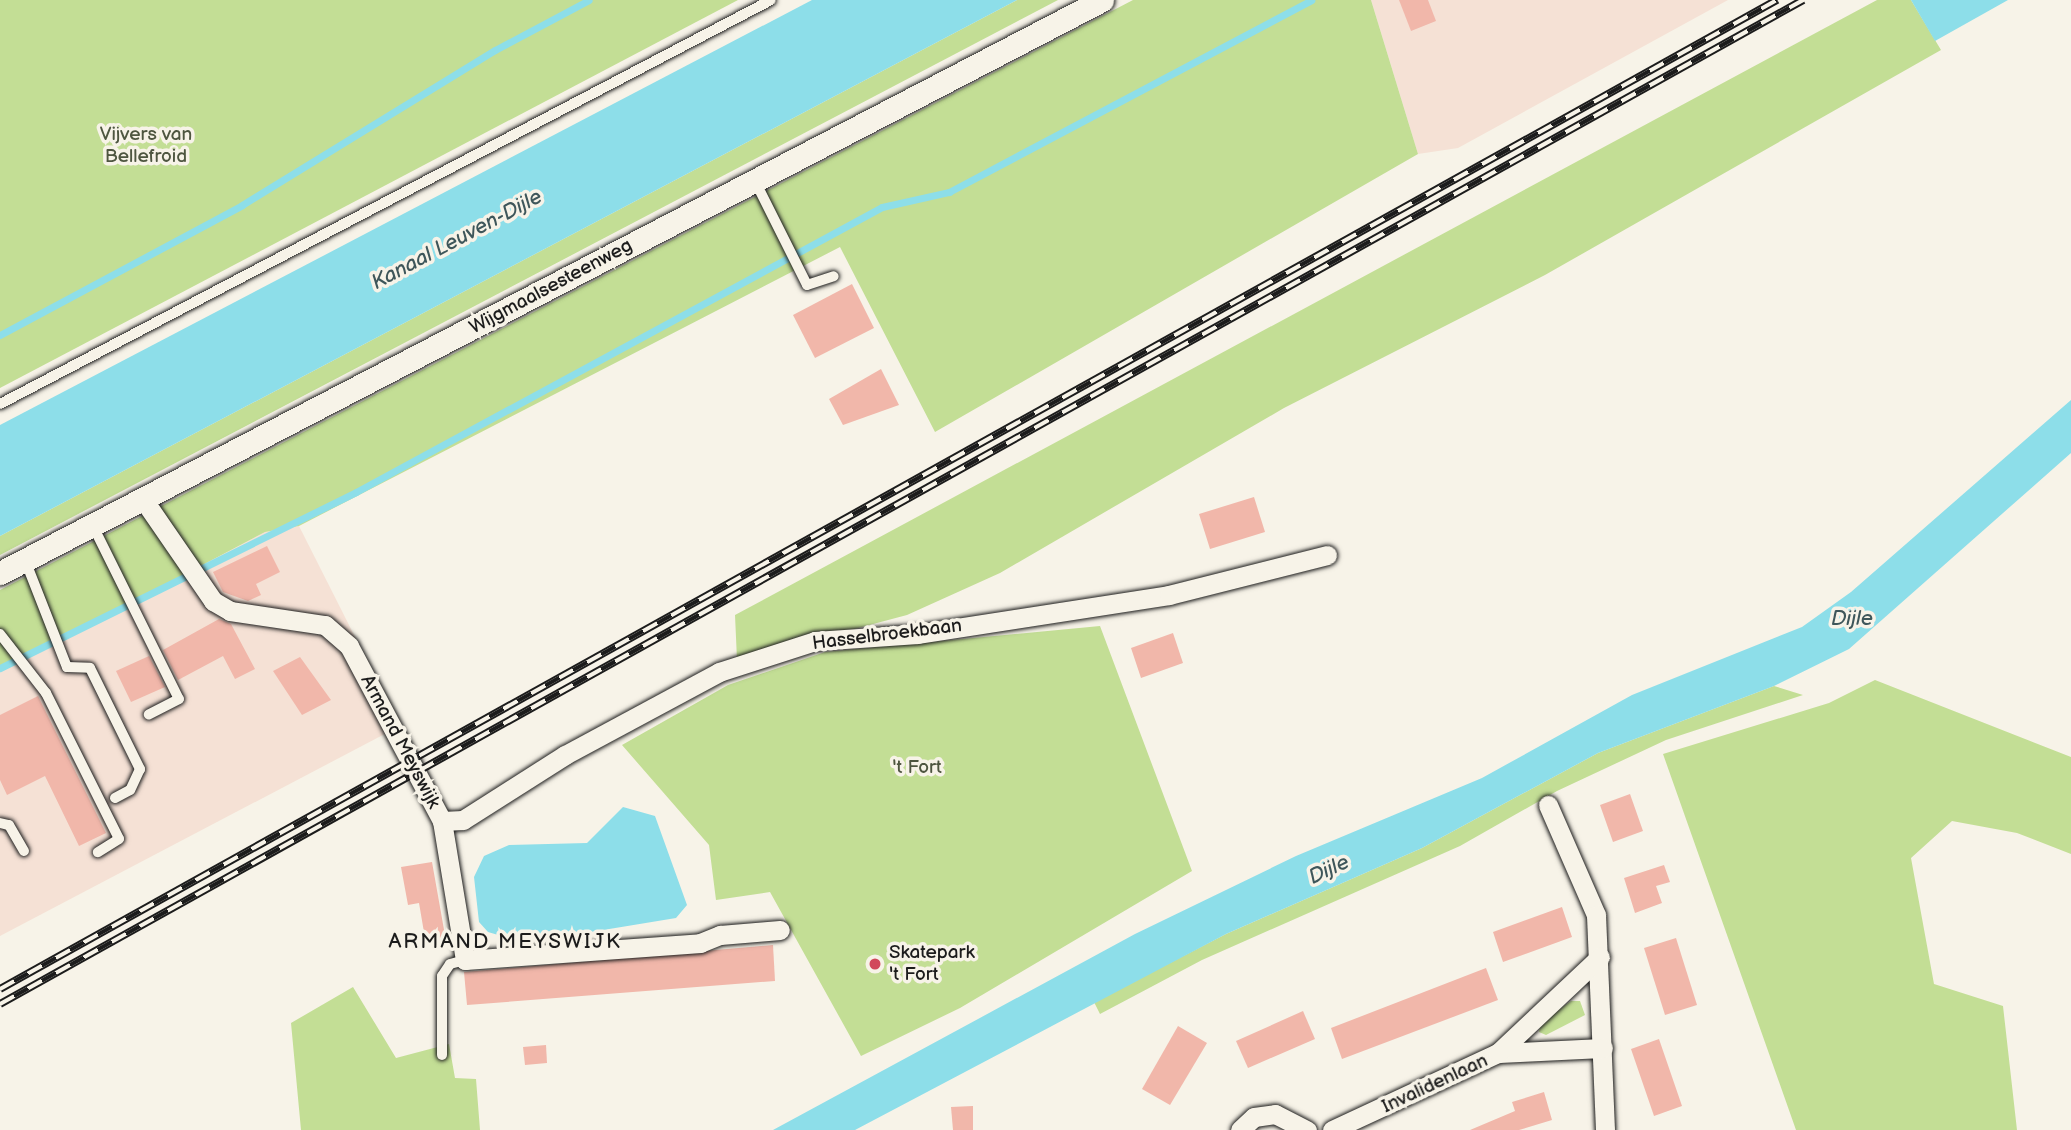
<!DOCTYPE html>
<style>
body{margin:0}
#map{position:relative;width:2071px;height:1130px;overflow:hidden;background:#f7f3e8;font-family:"Balsamiq Sans",sans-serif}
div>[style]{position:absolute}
.built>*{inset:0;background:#f5e1d5}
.green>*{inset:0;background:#c3de95}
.water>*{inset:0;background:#8ddee9}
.stream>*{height:7px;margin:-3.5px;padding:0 3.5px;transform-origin:3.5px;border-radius:3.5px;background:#8ddee9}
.building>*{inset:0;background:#f1b7aa}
.roads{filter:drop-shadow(0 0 2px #1c1c1c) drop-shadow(0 0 2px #1c1c1c)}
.service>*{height:10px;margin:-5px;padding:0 5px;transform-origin:5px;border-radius:5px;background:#f7f3e8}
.minor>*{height:19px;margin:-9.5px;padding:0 9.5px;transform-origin:9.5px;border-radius:9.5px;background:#f7f3e8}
.tertiary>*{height:23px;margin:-11.5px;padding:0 11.5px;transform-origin:11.5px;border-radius:11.5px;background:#f7f3e8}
.rail>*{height:8px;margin-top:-4px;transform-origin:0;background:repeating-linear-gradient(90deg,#f7f3e8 0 16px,#1c1c1c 0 32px);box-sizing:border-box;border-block:2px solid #1c1c1c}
.dots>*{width:19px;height:19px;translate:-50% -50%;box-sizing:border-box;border:4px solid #f7f3e8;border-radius:50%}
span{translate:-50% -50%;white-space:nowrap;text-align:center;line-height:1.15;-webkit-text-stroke:7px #f7f3e8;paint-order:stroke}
.park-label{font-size:19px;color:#4e5640}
.street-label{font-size:19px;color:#1c1c1c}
.poi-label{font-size:19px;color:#1c1c1c}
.left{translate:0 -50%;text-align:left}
.water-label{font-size:21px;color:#3e565a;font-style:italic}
.neighbourhood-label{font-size:21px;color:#1c1c1c;letter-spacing:2px}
</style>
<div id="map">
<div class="built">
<i style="clip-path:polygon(1371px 0,1728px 0,1458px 148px,1418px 154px)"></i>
<i style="clip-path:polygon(299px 526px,400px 726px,0 936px,0 672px,265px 532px)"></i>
</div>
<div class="green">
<i style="clip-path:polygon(0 0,738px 0,0 388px)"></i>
<i style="clip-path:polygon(1017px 0,1058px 0,0 555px,0 536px)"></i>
<i style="clip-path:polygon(1133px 0,1371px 0,1418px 154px,935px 432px,840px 247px,299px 526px,265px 532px,0 672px,0 590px)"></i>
<i style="clip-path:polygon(1877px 0,1911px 0,1941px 50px,1545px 275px,1284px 408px,1000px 573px,907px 615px,737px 660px,735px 615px)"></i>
<i style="clip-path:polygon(1100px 626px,1192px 871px,960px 1008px,861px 1056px,770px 892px,716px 900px,709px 845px,622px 745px,728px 685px,825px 652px)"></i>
<i style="clip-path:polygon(1875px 680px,2071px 757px,2071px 854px,2017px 833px,1952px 821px,1911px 858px,1934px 984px,2003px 1006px,2017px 1130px,1796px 1130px,1663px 754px,1829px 703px)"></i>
<i style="clip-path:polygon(1774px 686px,1803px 695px,1666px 740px,1557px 791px,1460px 846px,1202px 960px,1100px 1014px,1094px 1002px,1226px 934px,1422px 848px,1598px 753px)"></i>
<i style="clip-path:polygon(353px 987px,396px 1058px,449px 1044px,455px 1078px,476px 1079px,480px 1130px,301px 1130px,291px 1023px)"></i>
<i style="clip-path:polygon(1571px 1001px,1580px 1001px,1585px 1015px,1546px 1035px,1539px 1032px,1541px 1022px)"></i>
</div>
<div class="water">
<i style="clip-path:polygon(812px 0,1017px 0,0 536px,0 425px)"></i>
<i style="clip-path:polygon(1911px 0,2008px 0,1935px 41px)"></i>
<i style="clip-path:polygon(2071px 400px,2071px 453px,1849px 649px,1774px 686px,1598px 753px,1422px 848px,1226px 934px,855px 1130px,773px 1130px,1135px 934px,1296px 856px,1482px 778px,1632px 695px,1802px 627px,1851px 592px)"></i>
<i style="clip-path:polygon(623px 807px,655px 816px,687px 905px,676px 918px,585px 933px,512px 939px,488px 932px,479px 922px,474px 877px,484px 856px,509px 845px,587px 843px)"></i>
</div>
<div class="stream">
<i style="left:0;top:335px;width:275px;rotate:-28.2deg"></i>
<i style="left:242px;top:205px;width:297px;rotate:-31.5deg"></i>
<i style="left:495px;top:50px;width:106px;rotate:-28deg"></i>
<i style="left:0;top:668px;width:397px;rotate:-26.3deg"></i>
<i style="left:356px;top:492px;width:598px;rotate:-28.45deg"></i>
<i style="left:882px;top:207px;width:69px;rotate:-12.6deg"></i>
<i style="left:949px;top:192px;width:410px;rotate:-27.9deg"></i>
</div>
<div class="building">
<i style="clip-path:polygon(1399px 0,1428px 0,1436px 21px,1411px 31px)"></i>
<i style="clip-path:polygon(852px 284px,874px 328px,815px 358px,793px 315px)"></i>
<i style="clip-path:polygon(881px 369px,899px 405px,843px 425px,829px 399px)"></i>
<i style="clip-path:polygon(1254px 497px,1265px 532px,1210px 549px,1199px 514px)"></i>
<i style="clip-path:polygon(267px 546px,280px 572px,256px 584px,261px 595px,248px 601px,223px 592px,213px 572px)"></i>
<i style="clip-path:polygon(219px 619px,231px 624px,255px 669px,235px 679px,223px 656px,178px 680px,163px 650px)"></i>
<i style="clip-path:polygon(1173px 633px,1183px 663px,1141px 678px,1131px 648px)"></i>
<i style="clip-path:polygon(149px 656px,165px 687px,131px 702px,116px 671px)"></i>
<i style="clip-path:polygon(300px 657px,331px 700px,302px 715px,273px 671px)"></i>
<i style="clip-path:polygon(38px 696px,106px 833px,79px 846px,45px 776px,7px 795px,0 780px,0 715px)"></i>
<i style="clip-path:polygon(1630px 794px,1643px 831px,1613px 842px,1600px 805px)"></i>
<i style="clip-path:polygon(432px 862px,446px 941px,426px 944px,419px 903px,408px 905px,401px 867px)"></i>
<i style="clip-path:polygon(1664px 865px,1670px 882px,1656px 886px,1662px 903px,1635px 913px,1624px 878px)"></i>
<i style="clip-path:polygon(1562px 907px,1572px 937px,1503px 962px,1493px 932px)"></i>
<i style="clip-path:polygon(1676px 938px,1697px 1005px,1665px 1015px,1644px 948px)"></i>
<i style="clip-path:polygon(773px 945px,775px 981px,467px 1005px,464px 972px)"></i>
<i style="clip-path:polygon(1486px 968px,1498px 1000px,1342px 1059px,1331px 1028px)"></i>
<i style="clip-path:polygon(1303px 1011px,1315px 1039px,1248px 1068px,1236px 1041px)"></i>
<i style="clip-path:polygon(1178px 1026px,1207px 1043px,1170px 1105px,1142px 1089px)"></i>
<i style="clip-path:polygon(1659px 1039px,1682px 1106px,1654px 1116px,1631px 1049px)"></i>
<i style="clip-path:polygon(546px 1045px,547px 1063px,525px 1065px,523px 1047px)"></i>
<i style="clip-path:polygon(1544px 1092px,1552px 1120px,1519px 1130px,1470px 1130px,1515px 1111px,1512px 1102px)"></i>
<i style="clip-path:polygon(973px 1106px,973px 1130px,953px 1130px,951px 1107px)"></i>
</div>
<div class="roads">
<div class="service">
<i style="left:755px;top:181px;width:116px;rotate:63.4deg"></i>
<i style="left:807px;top:285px;width:28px;rotate:-18deg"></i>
<i style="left:0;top:404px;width:870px;rotate:-27.65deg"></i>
<i style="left:93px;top:526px;width:193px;rotate:63.6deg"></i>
<i style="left:179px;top:699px;width:34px;rotate:153deg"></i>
<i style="left:25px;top:560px;width:115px;rotate:68.6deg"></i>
<i style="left:67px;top:667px;width:23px;rotate:2deg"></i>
<i style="left:90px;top:668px;width:113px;rotate:63.7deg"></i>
<i style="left:140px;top:769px;width:23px;rotate:115deg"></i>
<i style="left:130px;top:790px;width:17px;rotate:152deg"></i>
<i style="left:0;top:634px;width:75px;rotate:52.1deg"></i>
<i style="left:46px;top:693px;width:163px;rotate:63.4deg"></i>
<i style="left:119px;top:839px;width:25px;rotate:148deg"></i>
<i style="left:0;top:823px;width:9px;rotate:13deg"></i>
<i style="left:9px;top:825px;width:30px;rotate:60deg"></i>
<i style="left:442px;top:1055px;width:79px;rotate:-90deg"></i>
<i style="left:442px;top:976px;width:14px;rotate:-56deg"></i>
<i style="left:450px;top:964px;width:16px;rotate:-15deg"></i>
</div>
<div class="minor">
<i style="left:143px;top:499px;width:124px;rotate:55.5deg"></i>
<i style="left:213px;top:601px;width:20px;rotate:30deg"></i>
<i style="left:230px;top:611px;width:96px;rotate:8.4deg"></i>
<i style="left:325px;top:625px;width:32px;rotate:41deg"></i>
<i style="left:349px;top:646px;width:198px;rotate:62deg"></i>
<i style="left:442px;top:821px;width:141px;rotate:80.6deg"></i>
<i style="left:465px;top:960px;width:236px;rotate:-4.1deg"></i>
<i style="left:700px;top:943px;width:22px;rotate:-22deg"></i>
<i style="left:720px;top:935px;width:60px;rotate:-4.8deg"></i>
<i style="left:1548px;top:805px;width:120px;rotate:66.4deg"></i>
<i style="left:1596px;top:915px;width:215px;rotate:87.6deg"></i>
<i style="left:442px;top:821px;width:21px;rotate:-3deg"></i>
<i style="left:463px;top:820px;width:121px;rotate:-32.5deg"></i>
<i style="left:565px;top:755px;width:175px;rotate:-28.3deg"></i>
<i style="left:719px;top:672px;width:101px;rotate:-17.9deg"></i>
<i style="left:815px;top:641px;width:103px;rotate:-3.9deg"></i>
<i style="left:918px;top:634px;width:254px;rotate:-8.8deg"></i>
<i style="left:1169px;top:595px;width:163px;rotate:-14.2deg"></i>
<i style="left:1498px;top:1053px;width:105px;rotate:-2.7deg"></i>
<i style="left:1240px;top:1130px;width:19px;rotate:-43deg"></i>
<i style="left:1254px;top:1117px;width:21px;rotate:-8deg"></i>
<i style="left:1275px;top:1114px;width:36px;rotate:27deg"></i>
<i style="left:1332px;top:1130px;width:183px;rotate:-24.9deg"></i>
<i style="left:1498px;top:1053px;width:140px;rotate:-43.3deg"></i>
</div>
<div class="tertiary">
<i style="left:0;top:573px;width:1242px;rotate:-27.47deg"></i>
</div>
</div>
<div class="rail">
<i style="left:0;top:989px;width:2034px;rotate:-29.1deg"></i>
<i style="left:0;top:1004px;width:2064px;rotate:-29.11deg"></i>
</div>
<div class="dots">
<i style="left:875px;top:964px;background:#d1495b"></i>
</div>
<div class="park-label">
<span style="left:146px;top:146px">Vijvers van<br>Bellefroid</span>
<span style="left:917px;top:768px">'t Fort</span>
</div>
<div class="street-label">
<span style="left:551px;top:287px;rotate:-28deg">Wijgmaalsesteenweg</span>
<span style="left:887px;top:635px;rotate:-7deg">Hasselbroekbaan</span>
<span style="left:400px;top:742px;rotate:62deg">Armand Meyswijk</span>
<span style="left:1435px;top:1084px;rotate:-25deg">Invalidenlaan</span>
</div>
<div class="poi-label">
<span class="left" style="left:889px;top:964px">Skatepark<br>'t Fort</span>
</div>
<div class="water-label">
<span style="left:457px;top:240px;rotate:-28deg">Kanaal Leuven-Dijle</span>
<span style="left:1852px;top:619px">Dijle</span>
<span style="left:1329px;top:870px;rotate:-25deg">Dijle</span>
</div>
<div class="neighbourhood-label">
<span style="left:505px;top:942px">ARMAND MEYSWIJK</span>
</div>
</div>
